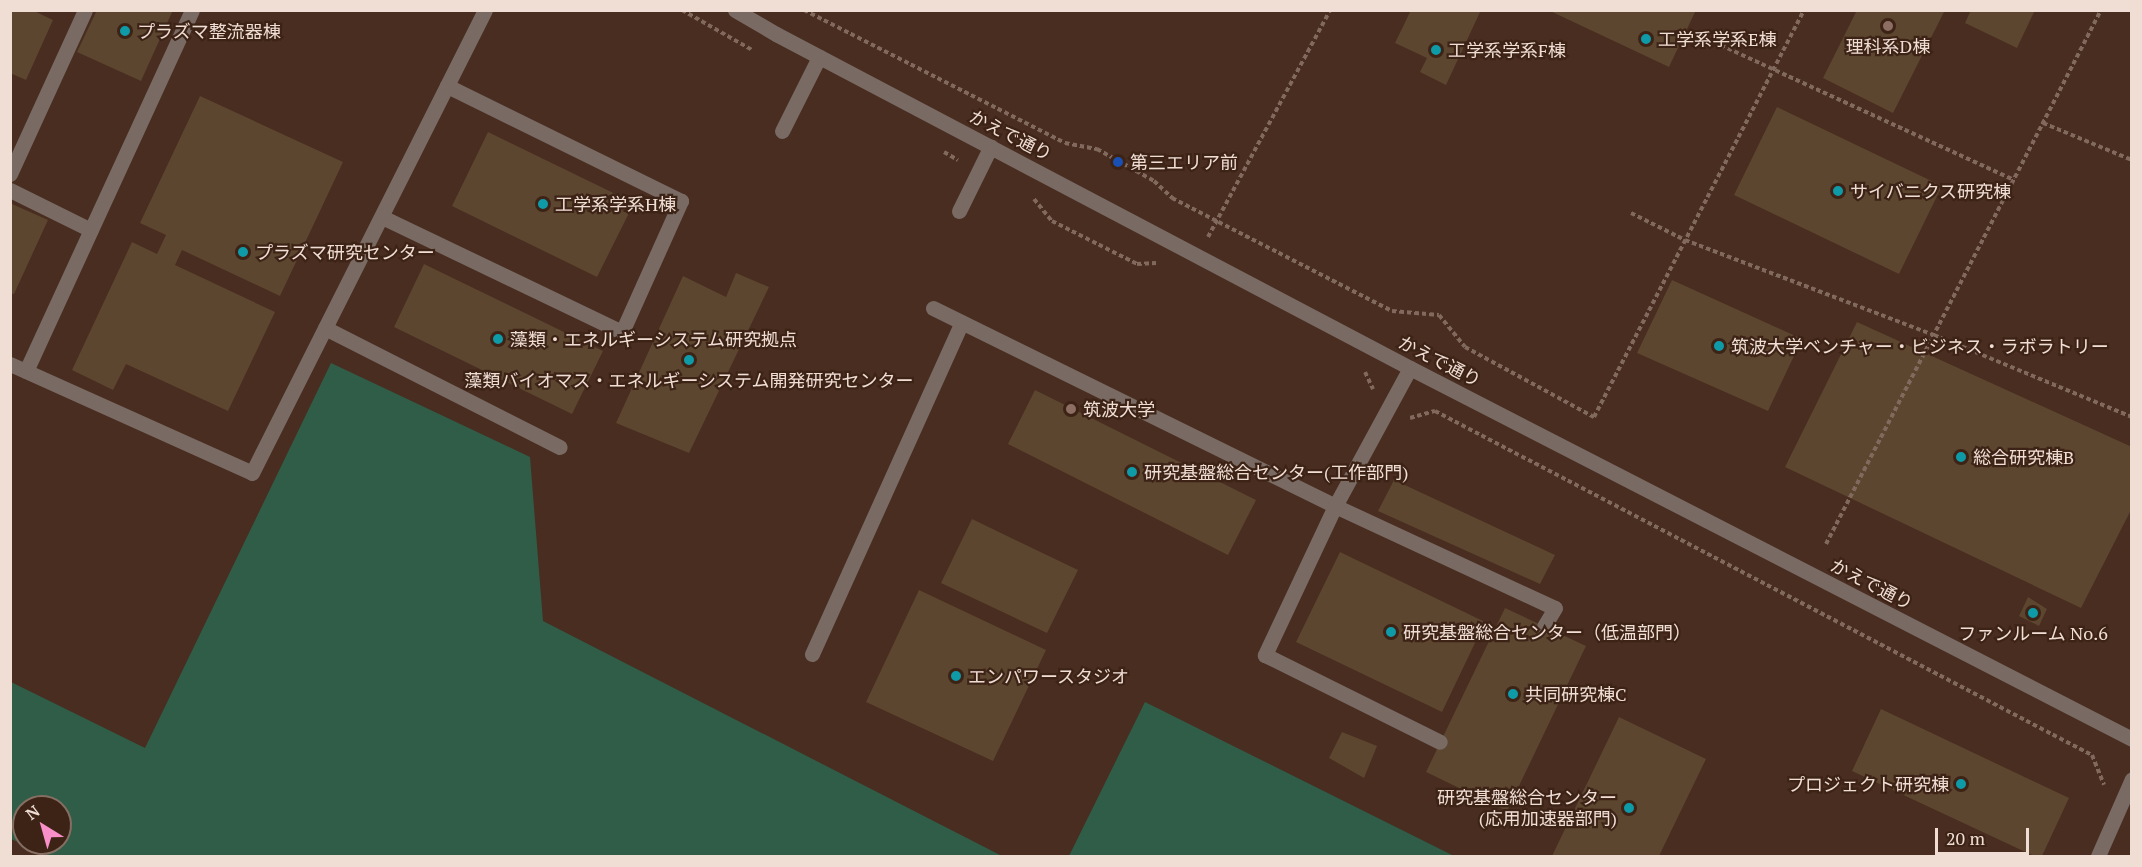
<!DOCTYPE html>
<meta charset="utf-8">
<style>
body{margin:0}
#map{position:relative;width:2142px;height:867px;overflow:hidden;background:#482d20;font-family:"PT Serif","Noto Sans JP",serif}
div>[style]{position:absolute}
.green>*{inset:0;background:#305d47}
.building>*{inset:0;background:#5c462f}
.path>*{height:4px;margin-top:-2px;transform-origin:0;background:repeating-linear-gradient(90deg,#81695e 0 4.5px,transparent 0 7.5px)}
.minor>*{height:15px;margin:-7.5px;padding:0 7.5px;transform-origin:7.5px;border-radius:7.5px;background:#796b64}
.dots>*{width:16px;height:16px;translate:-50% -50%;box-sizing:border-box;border:3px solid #3d2316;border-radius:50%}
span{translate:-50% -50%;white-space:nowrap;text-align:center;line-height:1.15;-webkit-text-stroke:4.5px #3d2316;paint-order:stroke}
.poi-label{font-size:18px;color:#f0ded5}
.left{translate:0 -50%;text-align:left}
.right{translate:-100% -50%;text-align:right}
.street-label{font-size:18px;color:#f0ded5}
.frame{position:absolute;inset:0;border:12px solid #f0ded5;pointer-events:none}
.north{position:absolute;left:12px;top:795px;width:60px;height:60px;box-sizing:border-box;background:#3d2316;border:2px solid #856e62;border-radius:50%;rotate:323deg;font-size:16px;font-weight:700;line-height:24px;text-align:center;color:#f0ded5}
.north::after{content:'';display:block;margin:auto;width:21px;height:27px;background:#f98fc9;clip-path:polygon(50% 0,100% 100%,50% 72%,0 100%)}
.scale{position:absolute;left:1935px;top:828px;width:94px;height:27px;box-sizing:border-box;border:3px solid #f0ded5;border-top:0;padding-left:8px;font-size:18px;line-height:21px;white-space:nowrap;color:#f0ded5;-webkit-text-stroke:4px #3d2316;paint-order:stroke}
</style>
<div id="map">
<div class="green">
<i style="clip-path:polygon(evenodd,331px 363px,530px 457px,543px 621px,1002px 856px,51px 856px,11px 839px,11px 682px,145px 748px,331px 363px,24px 807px,60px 807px,60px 843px,24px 843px,24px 807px)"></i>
<i style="clip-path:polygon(1145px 702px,1454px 856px,1069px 856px)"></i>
</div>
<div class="building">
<i style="clip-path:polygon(10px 10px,32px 10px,53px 20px,26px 80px,10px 73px)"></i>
<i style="clip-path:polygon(97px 10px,173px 10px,141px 81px,77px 52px)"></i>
<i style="clip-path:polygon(1411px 10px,1481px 10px,1446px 85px,1420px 72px,1427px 58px,1395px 43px)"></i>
<i style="clip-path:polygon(1548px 10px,1696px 10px,1669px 67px)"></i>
<i style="clip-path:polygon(1857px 10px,1945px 10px,1893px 113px,1823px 78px)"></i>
<i style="clip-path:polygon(1971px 10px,2035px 10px,2017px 48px,1965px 23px)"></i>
<i style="clip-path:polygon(200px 96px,343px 162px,280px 296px,182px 250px,175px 265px,275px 312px,228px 411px,126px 364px,113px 390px,72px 370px,132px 242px,157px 254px,166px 235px,140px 223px)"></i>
<i style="clip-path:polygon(1777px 107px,1942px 186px,1899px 274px,1734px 195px)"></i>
<i style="clip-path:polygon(488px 132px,634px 203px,597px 277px,452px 206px)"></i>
<i style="clip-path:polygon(12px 204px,48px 220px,14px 294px,10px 293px)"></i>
<i style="clip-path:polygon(424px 264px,603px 351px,572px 414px,394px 327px)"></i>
<i style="clip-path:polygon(736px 273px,769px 287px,689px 453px,616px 423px,683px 276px,726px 297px)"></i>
<i style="clip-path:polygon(1672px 280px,1802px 339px,1768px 411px,1637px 353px)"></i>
<i style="clip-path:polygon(1857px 322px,2132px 447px,2132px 508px,2081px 608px,1785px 467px)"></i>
<i style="clip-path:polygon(1035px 390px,1256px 500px,1228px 555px,1008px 444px)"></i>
<i style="clip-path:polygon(1394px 480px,1555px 555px,1540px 584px,1378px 511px)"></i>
<i style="clip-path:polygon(972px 519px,1078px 570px,1047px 633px,941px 583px)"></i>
<i style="clip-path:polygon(1340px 552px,1485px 622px,1442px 712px,1296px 642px)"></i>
<i style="clip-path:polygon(919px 590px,1046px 650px,993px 761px,866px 702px)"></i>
<i style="clip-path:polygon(2028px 597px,2047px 609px,2039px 626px,2019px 616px)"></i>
<i style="clip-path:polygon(1505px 608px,1586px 646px,1507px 811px,1426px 772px)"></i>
<i style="clip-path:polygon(1881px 709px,2069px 798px,2042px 856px,2034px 856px,1852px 771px)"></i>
<i style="clip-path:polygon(1619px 717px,1706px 759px,1659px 856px,1552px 856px)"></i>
<i style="clip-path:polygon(1342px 732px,1377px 746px,1364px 778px,1329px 758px)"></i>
</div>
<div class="path">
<i style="left:682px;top:10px;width:81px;rotate:29.7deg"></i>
<i style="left:804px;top:10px;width:293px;rotate:27deg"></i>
<i style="left:1065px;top:143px;width:33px;rotate:11deg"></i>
<i style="left:1097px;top:149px;width:65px;rotate:29.3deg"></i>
<i style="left:1154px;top:181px;width:25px;rotate:43deg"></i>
<i style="left:1172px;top:198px;width:247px;rotate:27.2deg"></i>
<i style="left:1392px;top:311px;width:47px;rotate:4.9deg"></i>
<i style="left:1439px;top:315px;width:41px;rotate:50.9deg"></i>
<i style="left:1465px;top:347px;width:147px;rotate:28.5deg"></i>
<i style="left:1594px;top:417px;width:458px;rotate:-62.7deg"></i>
<i style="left:1714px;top:42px;width:330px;rotate:24.7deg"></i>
<i style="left:2043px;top:123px;width:96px;rotate:22.6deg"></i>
<i style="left:944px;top:152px;width:16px;rotate:30deg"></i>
<i style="left:1034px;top:199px;width:28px;rotate:51deg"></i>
<i style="left:1052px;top:221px;width:95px;rotate:26.8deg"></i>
<i style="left:1137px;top:264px;width:19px;rotate:-3deg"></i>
<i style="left:1631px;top:213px;width:60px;rotate:26.6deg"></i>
<i style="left:1685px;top:240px;width:267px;rotate:20.9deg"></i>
<i style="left:1934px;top:335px;width:214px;rotate:22.5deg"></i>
<i style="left:1208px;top:237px;width:258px;rotate:-61.7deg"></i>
<i style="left:1365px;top:372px;width:19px;rotate:65deg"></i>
<i style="left:1410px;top:418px;width:26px;rotate:-16deg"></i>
<i style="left:1435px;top:411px;width:742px;rotate:27.64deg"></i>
<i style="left:2092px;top:755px;width:32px;rotate:68deg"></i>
<i style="left:1826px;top:544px;width:601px;rotate:-62.75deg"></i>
</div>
<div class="minor">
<i style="left:735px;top:10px;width:48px;rotate:30.3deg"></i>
<i style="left:776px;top:34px;width:717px;rotate:27.78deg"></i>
<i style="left:1410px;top:368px;width:812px;rotate:27.2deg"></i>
<i style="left:782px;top:131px;width:83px;rotate:-63.4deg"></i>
<i style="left:10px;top:174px;width:180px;rotate:-65.4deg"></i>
<i style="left:10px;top:190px;width:90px;rotate:26.3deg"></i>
<i style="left:959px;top:211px;width:72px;rotate:-63.8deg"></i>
<i style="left:382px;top:217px;width:266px;rotate:25.6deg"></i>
<i style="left:622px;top:332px;width:144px;rotate:-65.8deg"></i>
<i style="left:681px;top:201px;width:261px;rotate:-153.8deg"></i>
<i style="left:933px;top:308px;width:448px;rotate:26.2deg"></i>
<i style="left:1335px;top:506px;width:242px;rotate:24.9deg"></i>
<i style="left:1555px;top:608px;width:21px;rotate:121deg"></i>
<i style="left:325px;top:328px;width:263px;rotate:26.9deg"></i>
<i style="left:10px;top:364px;width:265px;rotate:24.2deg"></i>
<i style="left:252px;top:473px;width:518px;rotate:-63.29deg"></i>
<i style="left:1410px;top:368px;width:157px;rotate:118.5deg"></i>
<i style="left:1335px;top:506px;width:165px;rotate:115.2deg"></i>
<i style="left:1265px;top:655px;width:195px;rotate:26.4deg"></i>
<i style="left:26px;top:371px;width:397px;rotate:-65.3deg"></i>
<i style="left:812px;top:654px;width:364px;rotate:-65.7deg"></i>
<i style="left:2098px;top:856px;width:84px;rotate:-66.2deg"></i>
</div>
<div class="dots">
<i style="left:1888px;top:26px;background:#8d6e63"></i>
<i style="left:125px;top:31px;background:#0f9aa8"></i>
<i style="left:1646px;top:39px;background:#0f9aa8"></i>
<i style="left:1436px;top:50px;background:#0f9aa8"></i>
<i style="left:1118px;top:162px;background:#1a4fb4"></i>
<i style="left:1838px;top:191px;background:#0f9aa8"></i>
<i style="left:543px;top:204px;background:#0f9aa8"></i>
<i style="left:243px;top:252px;background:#0f9aa8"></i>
<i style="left:498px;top:339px;background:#0f9aa8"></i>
<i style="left:1719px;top:346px;background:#0f9aa8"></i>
<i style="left:689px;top:360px;background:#0f9aa8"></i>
<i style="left:1071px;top:409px;background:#8d6e63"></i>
<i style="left:1961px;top:457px;background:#0f9aa8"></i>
<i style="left:1132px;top:472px;background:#0f9aa8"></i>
<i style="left:2033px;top:613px;background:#0f9aa8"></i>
<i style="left:1391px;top:632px;background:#0f9aa8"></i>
<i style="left:956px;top:676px;background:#0f9aa8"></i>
<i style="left:1513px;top:694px;background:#0f9aa8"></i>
<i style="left:1961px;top:784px;background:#0f9aa8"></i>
<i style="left:1629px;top:808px;background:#0f9aa8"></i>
</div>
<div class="poi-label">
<span class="left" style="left:137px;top:31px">プラズマ整流器棟</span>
<span class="left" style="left:1658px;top:39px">工学系学系E棟</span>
<span style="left:1888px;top:46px">理科系D棟</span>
<span class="left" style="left:1448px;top:50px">工学系学系F棟</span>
<span class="left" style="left:1130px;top:162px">第三エリア前</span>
<span class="left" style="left:1850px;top:191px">サイバニクス研究棟</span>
<span class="left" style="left:555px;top:204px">工学系学系H棟</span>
<span class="left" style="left:255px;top:252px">プラズマ研究センター</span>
<span class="left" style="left:510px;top:339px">藻類・エネルギーシステム研究拠点</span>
<span class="left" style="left:1731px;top:346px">筑波大学ベンチャー・ビジネス・ラボラトリー</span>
<span style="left:689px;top:380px">藻類バイオマス・エネルギーシステム開発研究センター</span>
<span class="left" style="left:1083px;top:409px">筑波大学</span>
<span class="left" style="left:1973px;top:457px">総合研究棟B</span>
<span class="left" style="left:1144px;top:472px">研究基盤総合センター(工作部門)</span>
<span class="left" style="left:1403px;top:632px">研究基盤総合センター（低温部門）</span>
<span style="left:2033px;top:633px">ファンルーム No.6</span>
<span class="left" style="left:968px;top:676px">エンパワースタジオ</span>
<span class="left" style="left:1525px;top:694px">共同研究棟C</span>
<span class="right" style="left:1949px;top:784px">プロジェクト研究棟</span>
<span class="right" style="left:1617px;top:808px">研究基盤総合センター<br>(応用加速器部門)</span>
</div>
<div class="street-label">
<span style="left:1011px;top:135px;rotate:27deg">かえで通り</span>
<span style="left:1440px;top:361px;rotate:27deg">かえで通り</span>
<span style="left:1872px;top:584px;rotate:27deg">かえで通り</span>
</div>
<div class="frame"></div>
<div class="north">N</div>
<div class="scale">20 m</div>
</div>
